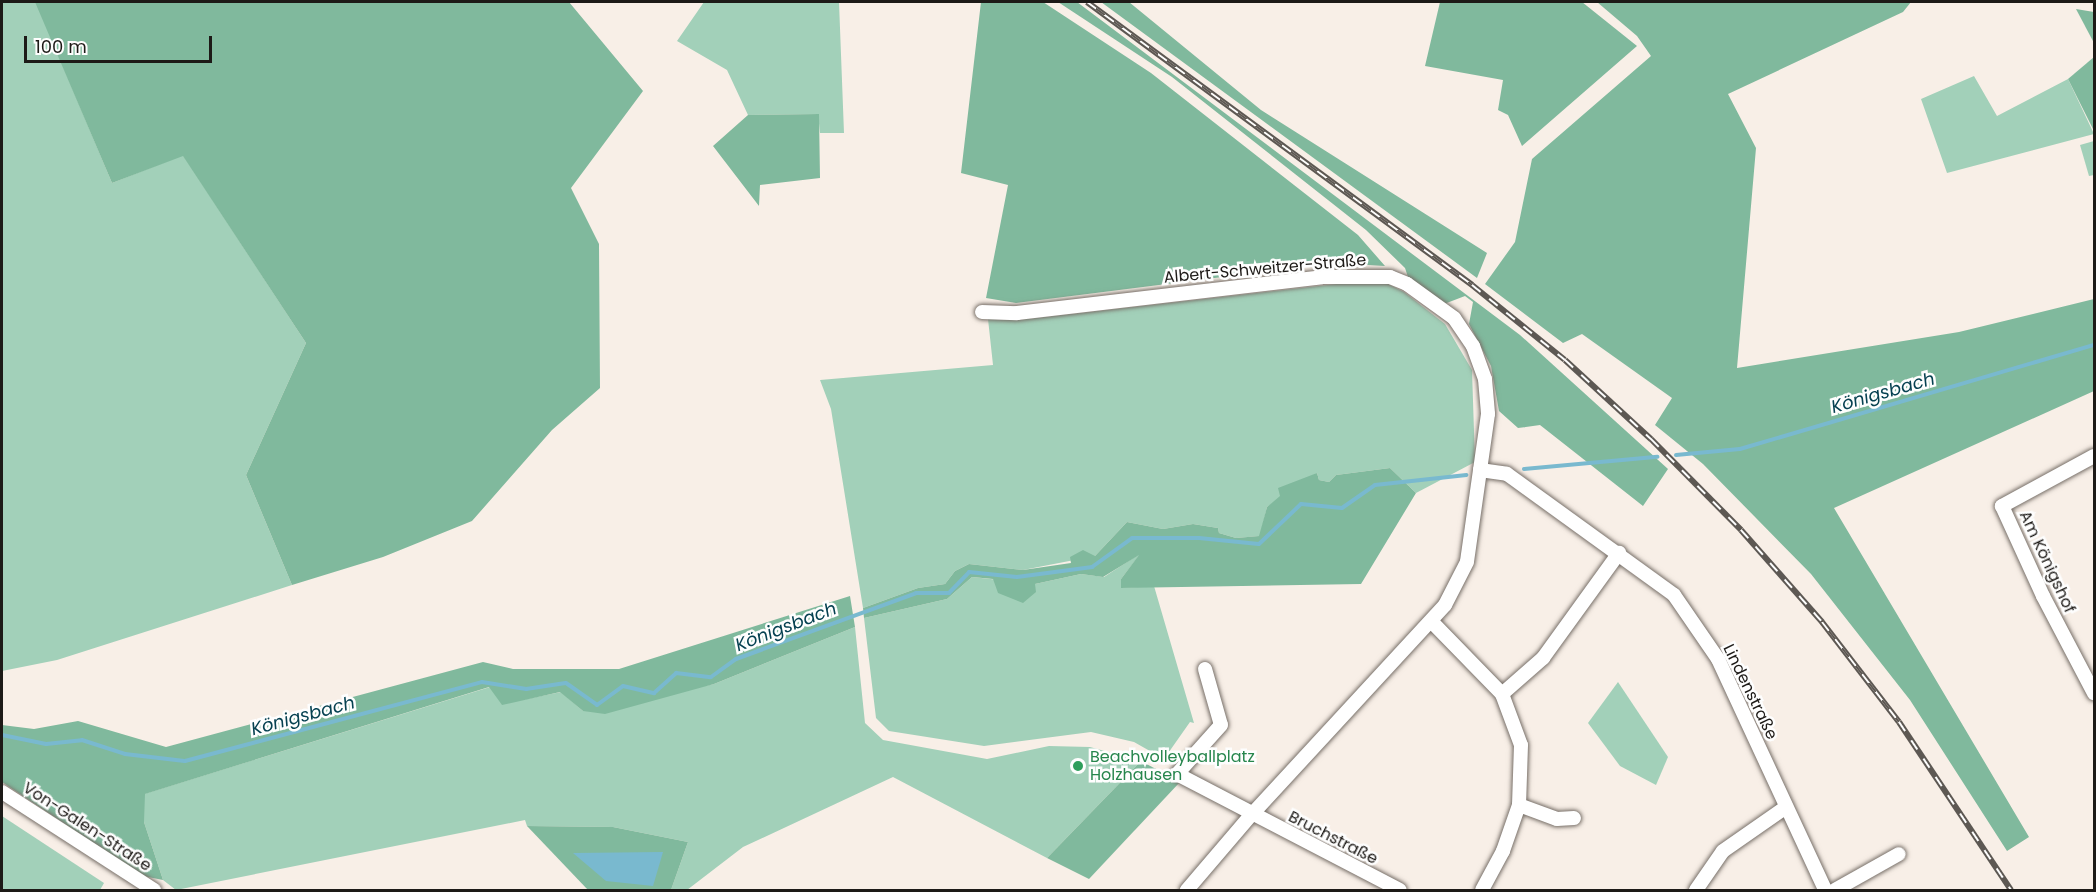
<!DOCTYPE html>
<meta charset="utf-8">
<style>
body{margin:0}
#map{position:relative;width:2096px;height:892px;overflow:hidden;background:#f8efe7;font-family:Poppins,sans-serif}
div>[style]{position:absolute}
.green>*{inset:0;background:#a2d0b9}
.forest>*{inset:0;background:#80b99d}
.water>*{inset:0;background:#79b9cf}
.stream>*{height:4px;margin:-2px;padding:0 2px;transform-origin:2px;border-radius:2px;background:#79b9cf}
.roads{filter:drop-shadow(0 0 2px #776f68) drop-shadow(0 0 2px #776f68)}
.street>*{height:14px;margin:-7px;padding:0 7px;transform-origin:7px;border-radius:7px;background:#fff}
.rail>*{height:6px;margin-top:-3px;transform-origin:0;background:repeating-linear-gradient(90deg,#fefefe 0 11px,#5d5853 0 22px);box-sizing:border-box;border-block:2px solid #5d5853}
.dots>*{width:16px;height:16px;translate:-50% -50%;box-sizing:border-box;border:3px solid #fefefe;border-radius:50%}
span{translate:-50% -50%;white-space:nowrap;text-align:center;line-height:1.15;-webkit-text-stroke:5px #fefefe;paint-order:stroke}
.street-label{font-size:16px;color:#1d1a17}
.leisure-label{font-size:16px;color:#27864d}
.left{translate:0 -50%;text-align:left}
.water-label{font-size:18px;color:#064151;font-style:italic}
.frame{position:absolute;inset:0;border:3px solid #1d1a17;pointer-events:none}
.scale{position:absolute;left:24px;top:36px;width:188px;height:27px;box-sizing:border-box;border:3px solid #1d1a17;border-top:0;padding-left:8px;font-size:18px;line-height:21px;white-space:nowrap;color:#1d1a17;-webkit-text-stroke:4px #fefefe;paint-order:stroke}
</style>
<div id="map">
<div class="green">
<i style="clip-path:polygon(2px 2px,36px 2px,112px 183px,183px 155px,306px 343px,246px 475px,292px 585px,57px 660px,2px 671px)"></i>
<i style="clip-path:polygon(704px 2px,839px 2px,844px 133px,820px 133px,818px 114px,748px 115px,727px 70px,677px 41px)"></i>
<i style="clip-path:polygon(1974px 76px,1997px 116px,2068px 79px,2094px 134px,1947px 173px,1921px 99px)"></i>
<i style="clip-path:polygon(2094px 141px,2094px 175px,2089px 176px,2080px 145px)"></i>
<i style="clip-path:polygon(1363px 281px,1388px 284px,1404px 292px,1445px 324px,1472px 370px,1475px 462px,1416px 493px,1390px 468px,1336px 475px,1329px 482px,1319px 480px,1317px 473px,1267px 507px,1260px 536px,1236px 538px,1219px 533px,1218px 528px,1193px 524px,1163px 529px,1127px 522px,1095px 556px,1023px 570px,969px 564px,955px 571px,945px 584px,918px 588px,863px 608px,831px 409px,820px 380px,993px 365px,988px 319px,1019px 320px)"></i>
<i style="clip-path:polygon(1141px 553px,1121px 579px,1121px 588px,1154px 586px,1194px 723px,1190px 722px,1164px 759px,1134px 742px,1091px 732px,984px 746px,889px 731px,876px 718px,864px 618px,947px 599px,972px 577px,1035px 584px,1081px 574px,1104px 577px)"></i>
<i style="clip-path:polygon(855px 627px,865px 723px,883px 740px,987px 759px,1049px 746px,1090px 747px,1141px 761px,1047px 858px,893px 777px,743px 847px,687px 890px,671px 890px,688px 842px,613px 827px,527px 826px,525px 820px,176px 890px,163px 880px,144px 822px,144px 794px,490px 687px,502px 704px,561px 692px,583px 711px,714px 684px)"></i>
<i style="clip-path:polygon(1618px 682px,1668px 757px,1656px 785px,1620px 766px,1588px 723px)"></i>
<i style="clip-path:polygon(2px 816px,104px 883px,100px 890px,2px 890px)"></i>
</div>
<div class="forest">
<i style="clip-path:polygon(35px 2px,569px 2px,643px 91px,571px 188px,599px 244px,600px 388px,552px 430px,472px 521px,383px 557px,292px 585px,246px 475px,306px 343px,183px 156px,112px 183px)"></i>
<i style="clip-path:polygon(981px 2px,1043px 2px,1151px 73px,1358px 235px,1385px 266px,1333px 263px,1016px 303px,986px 298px,1008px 185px,961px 173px)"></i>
<i style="clip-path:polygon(1058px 2px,1077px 2px,1520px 335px,1668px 469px,1643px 506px,1540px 425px,1518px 428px,1499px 411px,1491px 366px,1469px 324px,1473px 302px,1465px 296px,1444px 304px,1409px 280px,1405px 268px,1366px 230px,1172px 77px)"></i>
<i style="clip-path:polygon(1101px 2px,1129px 2px,1261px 110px,1487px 253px,1477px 278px)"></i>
<i style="clip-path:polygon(1440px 2px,1582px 2px,1637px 46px,1522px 146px,1508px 115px,1498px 110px,1503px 80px,1425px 66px)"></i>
<i style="clip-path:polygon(1597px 2px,1911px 2px,1903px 12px,1728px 94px,1756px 148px,1737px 368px,1959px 332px,2094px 299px,2094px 391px,1834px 508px,2029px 837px,2007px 851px,1910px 700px,1811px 574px,1703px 464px,1655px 425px,1672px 398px,1582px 334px,1563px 343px,1485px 284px,1515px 242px,1532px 159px,1651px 56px,1637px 36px)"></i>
<i style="clip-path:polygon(2076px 9px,2094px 12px,2094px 43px)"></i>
<i style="clip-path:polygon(2094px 57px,2094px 131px,2068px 79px)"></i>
<i style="clip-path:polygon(819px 114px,820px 178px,760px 185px,759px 206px,713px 146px,748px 115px)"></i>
<i style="clip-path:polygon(1390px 468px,1416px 493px,1361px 584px,1121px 588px,1121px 579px,1139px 555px,1103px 577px,1081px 574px,1035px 584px,1036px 592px,1023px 603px,998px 593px,993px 579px,972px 577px,947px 599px,864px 618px,863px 608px,918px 588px,945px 584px,955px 571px,969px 564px,1023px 570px,1071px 563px,1070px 557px,1083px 550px,1095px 556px,1127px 522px,1163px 529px,1193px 524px,1218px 528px,1219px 533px,1236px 538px,1259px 536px,1267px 507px,1280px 496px,1278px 488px,1317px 473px,1319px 480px,1329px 482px,1336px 475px)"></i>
<i style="clip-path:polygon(850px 596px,855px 627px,714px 684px,605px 714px,583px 711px,560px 692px,502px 705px,489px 687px,145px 794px,144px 822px,163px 880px,143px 876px,2px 782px,2px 725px,34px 729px,78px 721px,166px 747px,483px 662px,513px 669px,619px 669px)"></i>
<i style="clip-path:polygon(1141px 761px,1180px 782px,1089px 879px,1047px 858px)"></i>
<i style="clip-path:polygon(527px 826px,613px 827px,688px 842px,671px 890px,588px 890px)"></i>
</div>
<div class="water">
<i style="clip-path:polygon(663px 852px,653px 886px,606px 881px,573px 853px)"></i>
</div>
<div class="stream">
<i style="left:1676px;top:455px;width:64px;rotate:-5.4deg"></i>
<i style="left:1740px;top:449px;width:369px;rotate:-16.4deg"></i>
<i style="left:1524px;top:469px;width:134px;rotate:-5.2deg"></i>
<i style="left:2px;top:735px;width:45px;rotate:11.6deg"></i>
<i style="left:46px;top:744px;width:36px;rotate:-6deg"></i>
<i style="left:82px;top:740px;width:45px;rotate:18deg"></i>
<i style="left:125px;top:754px;width:60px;rotate:6.7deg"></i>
<i style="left:185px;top:761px;width:307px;rotate:-14.9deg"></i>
<i style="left:482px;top:682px;width:45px;rotate:9deg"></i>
<i style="left:526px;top:689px;width:40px;rotate:-8.5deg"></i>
<i style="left:566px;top:683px;width:38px;rotate:35deg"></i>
<i style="left:597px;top:705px;width:32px;rotate:-36deg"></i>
<i style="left:623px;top:686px;width:32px;rotate:13deg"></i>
<i style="left:654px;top:693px;width:30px;rotate:-42deg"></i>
<i style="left:676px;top:673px;width:35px;rotate:7deg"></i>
<i style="left:711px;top:677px;width:31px;rotate:-36deg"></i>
<i style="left:736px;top:659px;width:192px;rotate:-20.1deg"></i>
<i style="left:916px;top:593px;width:33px"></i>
<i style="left:949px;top:593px;width:29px;rotate:-46deg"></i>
<i style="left:969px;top:572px;width:48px;rotate:5.9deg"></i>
<i style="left:1017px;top:577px;width:76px;rotate:-7.6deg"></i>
<i style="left:1092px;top:567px;width:49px;rotate:-35.9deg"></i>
<i style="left:1132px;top:538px;width:67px"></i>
<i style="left:1199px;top:538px;width:60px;rotate:5.7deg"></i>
<i style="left:1259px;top:544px;width:58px;rotate:-43.6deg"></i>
<i style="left:1301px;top:504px;width:41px;rotate:5.6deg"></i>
<i style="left:1342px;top:508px;width:40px;rotate:-34.9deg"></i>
<i style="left:1375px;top:485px;width:92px;rotate:-6.3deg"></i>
</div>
<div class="roads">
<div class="street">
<i style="left:982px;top:312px;width:35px;rotate:2deg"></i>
<i style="left:1017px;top:313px;width:307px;rotate:-6.7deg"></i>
<i style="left:1322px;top:277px;width:68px"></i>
<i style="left:1390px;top:277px;width:18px;rotate:22deg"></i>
<i style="left:1407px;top:284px;width:58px;rotate:35.9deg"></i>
<i style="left:1454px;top:318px;width:34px;rotate:56deg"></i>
<i style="left:1473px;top:346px;width:35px;rotate:70deg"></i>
<i style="left:1485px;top:379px;width:35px;rotate:85deg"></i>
<i style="left:1488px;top:414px;width:149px;rotate:98.1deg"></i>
<i style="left:1467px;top:562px;width:48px;rotate:117.1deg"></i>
<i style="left:1445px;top:605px;width:286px;rotate:132.7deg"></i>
<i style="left:1251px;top:815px;width:99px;rotate:130.5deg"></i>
<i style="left:2094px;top:456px;width:105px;rotate:151.5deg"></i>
<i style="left:2002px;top:506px;width:99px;rotate:65.5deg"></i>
<i style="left:2043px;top:596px;width:110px;rotate:62.3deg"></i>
<i style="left:1480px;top:470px;width:27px;rotate:8deg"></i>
<i style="left:1507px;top:474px;width:206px;rotate:35.9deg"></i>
<i style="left:1674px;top:595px;width:78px;rotate:55.5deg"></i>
<i style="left:1718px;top:659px;width:255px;rotate:65.1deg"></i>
<i style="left:1432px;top:622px;width:100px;rotate:45.8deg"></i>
<i style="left:1502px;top:694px;width:54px;rotate:69.6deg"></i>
<i style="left:1521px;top:745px;width:60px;rotate:91.9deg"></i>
<i style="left:1519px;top:805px;width:49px;rotate:109.2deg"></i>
<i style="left:1503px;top:851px;width:44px;rotate:118.3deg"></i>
<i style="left:1205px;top:669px;width:58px;rotate:74.1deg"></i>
<i style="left:1221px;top:725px;width:66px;rotate:131.9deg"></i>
<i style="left:1177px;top:774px;width:251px;rotate:27.5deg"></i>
<i style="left:1502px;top:694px;width:55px;rotate:-41.3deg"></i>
<i style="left:1543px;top:658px;width:130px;rotate:-54.1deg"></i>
<i style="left:2px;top:792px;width:181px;rotate:32.8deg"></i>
<i style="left:1519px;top:805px;width:40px;rotate:20.2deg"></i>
<i style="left:1557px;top:819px;width:17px;rotate:-3deg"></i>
<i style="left:1696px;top:890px;width:47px;rotate:-55.3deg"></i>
<i style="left:1723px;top:851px;width:77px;rotate:-34.9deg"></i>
<i style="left:1835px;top:890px;width:73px;rotate:-29.4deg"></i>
</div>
</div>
<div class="rail">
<i style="left:1087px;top:2px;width:478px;rotate:36.3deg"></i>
<i style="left:1472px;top:285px;width:119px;rotate:38.9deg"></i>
<i style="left:1565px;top:360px;width:117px;rotate:42.6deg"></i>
<i style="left:1651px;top:439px;width:128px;rotate:45.3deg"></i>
<i style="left:1741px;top:530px;width:123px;rotate:48.6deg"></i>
<i style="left:1822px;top:622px;width:126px;rotate:52.4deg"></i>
<i style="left:1899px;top:722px;width:202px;rotate:56.3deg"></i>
</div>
<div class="dots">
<i style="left:1078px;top:766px;background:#2e9e5b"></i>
</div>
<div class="street-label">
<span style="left:1265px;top:269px;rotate:-5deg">Albert-Schweitzer-Straße</span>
<span style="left:2047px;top:562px;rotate:65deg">Am Königshof</span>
<span style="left:1750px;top:692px;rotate:64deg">Lindenstraße</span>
<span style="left:87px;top:827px;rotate:33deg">Von-Galen-Straße</span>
<span style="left:1333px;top:838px;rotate:27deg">Bruchstraße</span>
</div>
<div class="leisure-label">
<span class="left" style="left:1090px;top:766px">Beachvolleyballplatz<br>Holzhausen</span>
</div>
<div class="water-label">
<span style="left:1883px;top:393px;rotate:-16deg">Königsbach</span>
<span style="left:786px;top:627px;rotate:-21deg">Königsbach</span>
<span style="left:303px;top:716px;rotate:-15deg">Königsbach</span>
</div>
<div class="frame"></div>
<div class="scale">100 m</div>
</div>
